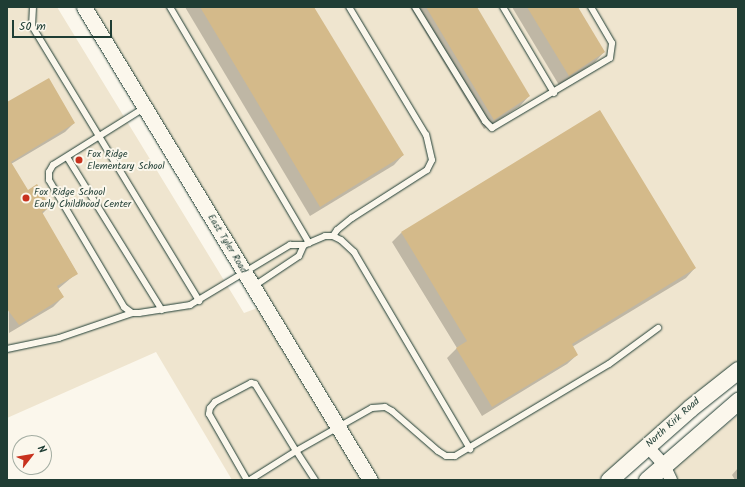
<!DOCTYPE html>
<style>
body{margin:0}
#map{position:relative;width:745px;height:487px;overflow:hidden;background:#fbf7ec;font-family:Kalam,sans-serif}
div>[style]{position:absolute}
.built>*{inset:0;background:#efe5cf}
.shadow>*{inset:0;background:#0003}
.building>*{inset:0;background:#d4ba8a}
.roads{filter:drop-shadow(0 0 1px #1f3d34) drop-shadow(0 0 1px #1f3d34)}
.service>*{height:6px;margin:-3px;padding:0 3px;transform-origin:3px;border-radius:3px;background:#fbf7ec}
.minor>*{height:12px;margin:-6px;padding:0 6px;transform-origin:6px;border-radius:6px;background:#fbf7ec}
.tertiary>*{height:15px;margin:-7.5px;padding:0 7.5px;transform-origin:7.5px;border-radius:7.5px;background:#fbf7ec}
.secondary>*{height:17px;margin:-8.5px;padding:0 8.5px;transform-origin:8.5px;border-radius:8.5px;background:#fbf7ec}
.dots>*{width:11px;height:11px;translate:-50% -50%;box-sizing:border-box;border:2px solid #fbf7ec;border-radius:50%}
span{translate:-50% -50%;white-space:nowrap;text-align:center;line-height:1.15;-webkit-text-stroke:4px #fbf7ec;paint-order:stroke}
.poi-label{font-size:10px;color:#1f3d34}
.left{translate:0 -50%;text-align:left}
.street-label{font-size:10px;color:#1f3d34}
.frame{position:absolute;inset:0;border:8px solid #1f3d34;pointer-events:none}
.north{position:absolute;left:12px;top:435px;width:40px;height:40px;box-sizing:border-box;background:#fbf7ec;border:1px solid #a3ada2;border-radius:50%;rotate:59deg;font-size:11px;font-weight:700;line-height:16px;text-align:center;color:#1f3d34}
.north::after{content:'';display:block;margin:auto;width:14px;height:18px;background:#c8321e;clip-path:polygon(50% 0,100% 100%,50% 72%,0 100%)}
.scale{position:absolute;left:12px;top:20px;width:100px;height:18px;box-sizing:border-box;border:2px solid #1f3d34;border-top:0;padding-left:5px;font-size:12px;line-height:14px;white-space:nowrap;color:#1f3d34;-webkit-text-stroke:3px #fbf7ec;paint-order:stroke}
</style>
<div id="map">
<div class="built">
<i style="clip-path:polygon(7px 7px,57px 7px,244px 313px,257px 308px,362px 480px,232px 480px,156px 352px,7px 418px)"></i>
<i style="clip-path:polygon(93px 7px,738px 7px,738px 362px,691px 396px,598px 480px,379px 480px)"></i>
<i style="clip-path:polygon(738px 415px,738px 480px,678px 480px,673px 468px)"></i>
</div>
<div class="shadow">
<i style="clip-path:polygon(185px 7px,313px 7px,403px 155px,394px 165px,310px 216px)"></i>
<i style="clip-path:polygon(410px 7px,476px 7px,529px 96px,520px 106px,484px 129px)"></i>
<i style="clip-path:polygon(512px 7px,577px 7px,604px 52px,595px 62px,559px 85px)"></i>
<i style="clip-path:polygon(7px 103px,74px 123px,65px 132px,11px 164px,27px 191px,49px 207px,42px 214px,77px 273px,58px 289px,63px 297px,53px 307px,9px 333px)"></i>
<i style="clip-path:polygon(401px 233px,695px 268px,686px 278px,572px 347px,577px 355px,567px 364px,482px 416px,447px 358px,457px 348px,392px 242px)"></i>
<i style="clip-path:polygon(738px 468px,738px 480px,735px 480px,732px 475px)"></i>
</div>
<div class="building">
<i style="clip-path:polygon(200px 7px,314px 7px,404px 155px,320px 207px)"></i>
<i style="clip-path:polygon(426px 7px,477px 7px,530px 96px,494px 120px)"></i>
<i style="clip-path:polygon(527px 7px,578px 7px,605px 52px,569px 76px)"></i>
<i style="clip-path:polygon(49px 78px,75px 123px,11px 162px,28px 190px,37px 184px,50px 207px,42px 212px,78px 274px,57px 286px,64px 297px,19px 325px,7px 309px,7px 102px)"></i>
<i style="clip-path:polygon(600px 110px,696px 268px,572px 344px,578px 355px,492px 407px,456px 348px,467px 341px,401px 232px)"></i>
</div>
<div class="roads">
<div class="service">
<i style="left:33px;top:7px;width:19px;rotate:93deg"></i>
<i style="left:32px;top:26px;width:322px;rotate:58.7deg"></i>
<i style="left:170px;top:7px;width:274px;rotate:59.5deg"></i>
<i style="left:415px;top:7px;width:134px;rotate:58.4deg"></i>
<i style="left:485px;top:121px;width:10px;rotate:45deg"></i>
<i style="left:492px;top:128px;width:137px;rotate:-30.7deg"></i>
<i style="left:610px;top:58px;width:15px;rotate:-82deg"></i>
<i style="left:612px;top:43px;width:42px;rotate:-120.3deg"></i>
<i style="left:503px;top:7px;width:100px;rotate:59.3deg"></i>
<i style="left:144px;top:108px;width:107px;rotate:147.9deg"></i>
<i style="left:53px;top:165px;width:8px;rotate:120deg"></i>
<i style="left:49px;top:172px;width:8px;rotate:90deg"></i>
<i style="left:49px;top:180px;width:147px;rotate:59.4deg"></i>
<i style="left:124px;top:307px;width:10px;rotate:37deg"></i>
<i style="left:132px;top:313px;width:7px"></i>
<i style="left:139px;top:313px;width:52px;rotate:-8.9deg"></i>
<i style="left:190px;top:305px;width:117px;rotate:-31deg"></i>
<i style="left:290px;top:245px;width:14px"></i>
<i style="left:304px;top:245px;width:23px;rotate:-23deg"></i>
<i style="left:325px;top:236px;width:8px"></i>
<i style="left:333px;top:236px;width:9px;rotate:27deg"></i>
<i style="left:341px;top:240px;width:18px;rotate:43deg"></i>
<i style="left:354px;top:252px;width:229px;rotate:59.5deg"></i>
<i style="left:67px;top:157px;width:180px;rotate:58.2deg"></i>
<i style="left:333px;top:236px;width:7px;rotate:-56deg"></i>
<i style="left:337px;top:230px;width:19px;rotate:-39deg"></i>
<i style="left:352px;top:218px;width:89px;rotate:-32.6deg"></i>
<i style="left:427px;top:170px;width:11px;rotate:-63deg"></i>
<i style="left:432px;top:160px;width:26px;rotate:-103deg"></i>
<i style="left:426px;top:135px;width:149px;rotate:-121deg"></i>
<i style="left:254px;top:286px;width:54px;rotate:-33.7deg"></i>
<i style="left:299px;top:256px;width:12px;rotate:-66deg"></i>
<i style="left:7px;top:349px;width:53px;rotate:-11.9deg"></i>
<i style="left:59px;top:338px;width:77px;rotate:-18.9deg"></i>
<i style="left:247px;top:480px;width:76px;rotate:-119.9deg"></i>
<i style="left:209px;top:414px;width:6px;rotate:-81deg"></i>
<i style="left:210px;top:408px;width:8px;rotate:-50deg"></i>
<i style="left:215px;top:402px;width:41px;rotate:-27.8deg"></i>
<i style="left:251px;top:383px;width:4px;rotate:14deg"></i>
<i style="left:255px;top:384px;width:79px;rotate:58.5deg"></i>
<i style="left:296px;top:451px;width:54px;rotate:147.8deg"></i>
<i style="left:315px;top:480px;width:35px;rotate:-123deg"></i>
<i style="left:296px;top:451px;width:87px;rotate:-29.5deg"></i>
<i style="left:372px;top:408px;width:13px;rotate:-4deg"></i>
<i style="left:385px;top:407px;width:8px;rotate:30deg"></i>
<i style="left:392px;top:411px;width:61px;rotate:41deg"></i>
<i style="left:438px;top:451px;width:9px;rotate:32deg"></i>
<i style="left:446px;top:456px;width:9px"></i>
<i style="left:455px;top:456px;width:179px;rotate:-30.9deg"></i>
<i style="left:609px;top:364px;width:61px;rotate:-36.3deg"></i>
</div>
<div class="minor">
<i style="left:647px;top:446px;width:25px;rotate:48deg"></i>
<i style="left:664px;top:465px;width:17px;rotate:65deg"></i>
</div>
<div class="tertiary">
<i style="left:84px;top:7px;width:553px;rotate:58.84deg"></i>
</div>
<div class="secondary">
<i style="left:609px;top:480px;width:108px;rotate:-41.6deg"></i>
<i style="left:690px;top:408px;width:61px;rotate:-38.4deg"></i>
<i style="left:647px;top:480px;width:121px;rotate:-41deg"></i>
</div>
</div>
<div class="dots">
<i style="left:79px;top:160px;background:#c8321e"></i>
<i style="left:26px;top:198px;background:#c8321e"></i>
</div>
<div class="poi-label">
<span class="left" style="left:87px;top:160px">Fox Ridge<br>Elementary School</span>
<span class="left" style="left:34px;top:198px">Fox Ridge School<br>Early Childhood Center</span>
</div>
<div class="street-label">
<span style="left:227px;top:244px;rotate:59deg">East Tyler Road</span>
<span style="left:673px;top:423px;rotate:-42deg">North Kirk Road</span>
</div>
<div class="frame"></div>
<div class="north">N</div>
<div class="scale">50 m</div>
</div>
